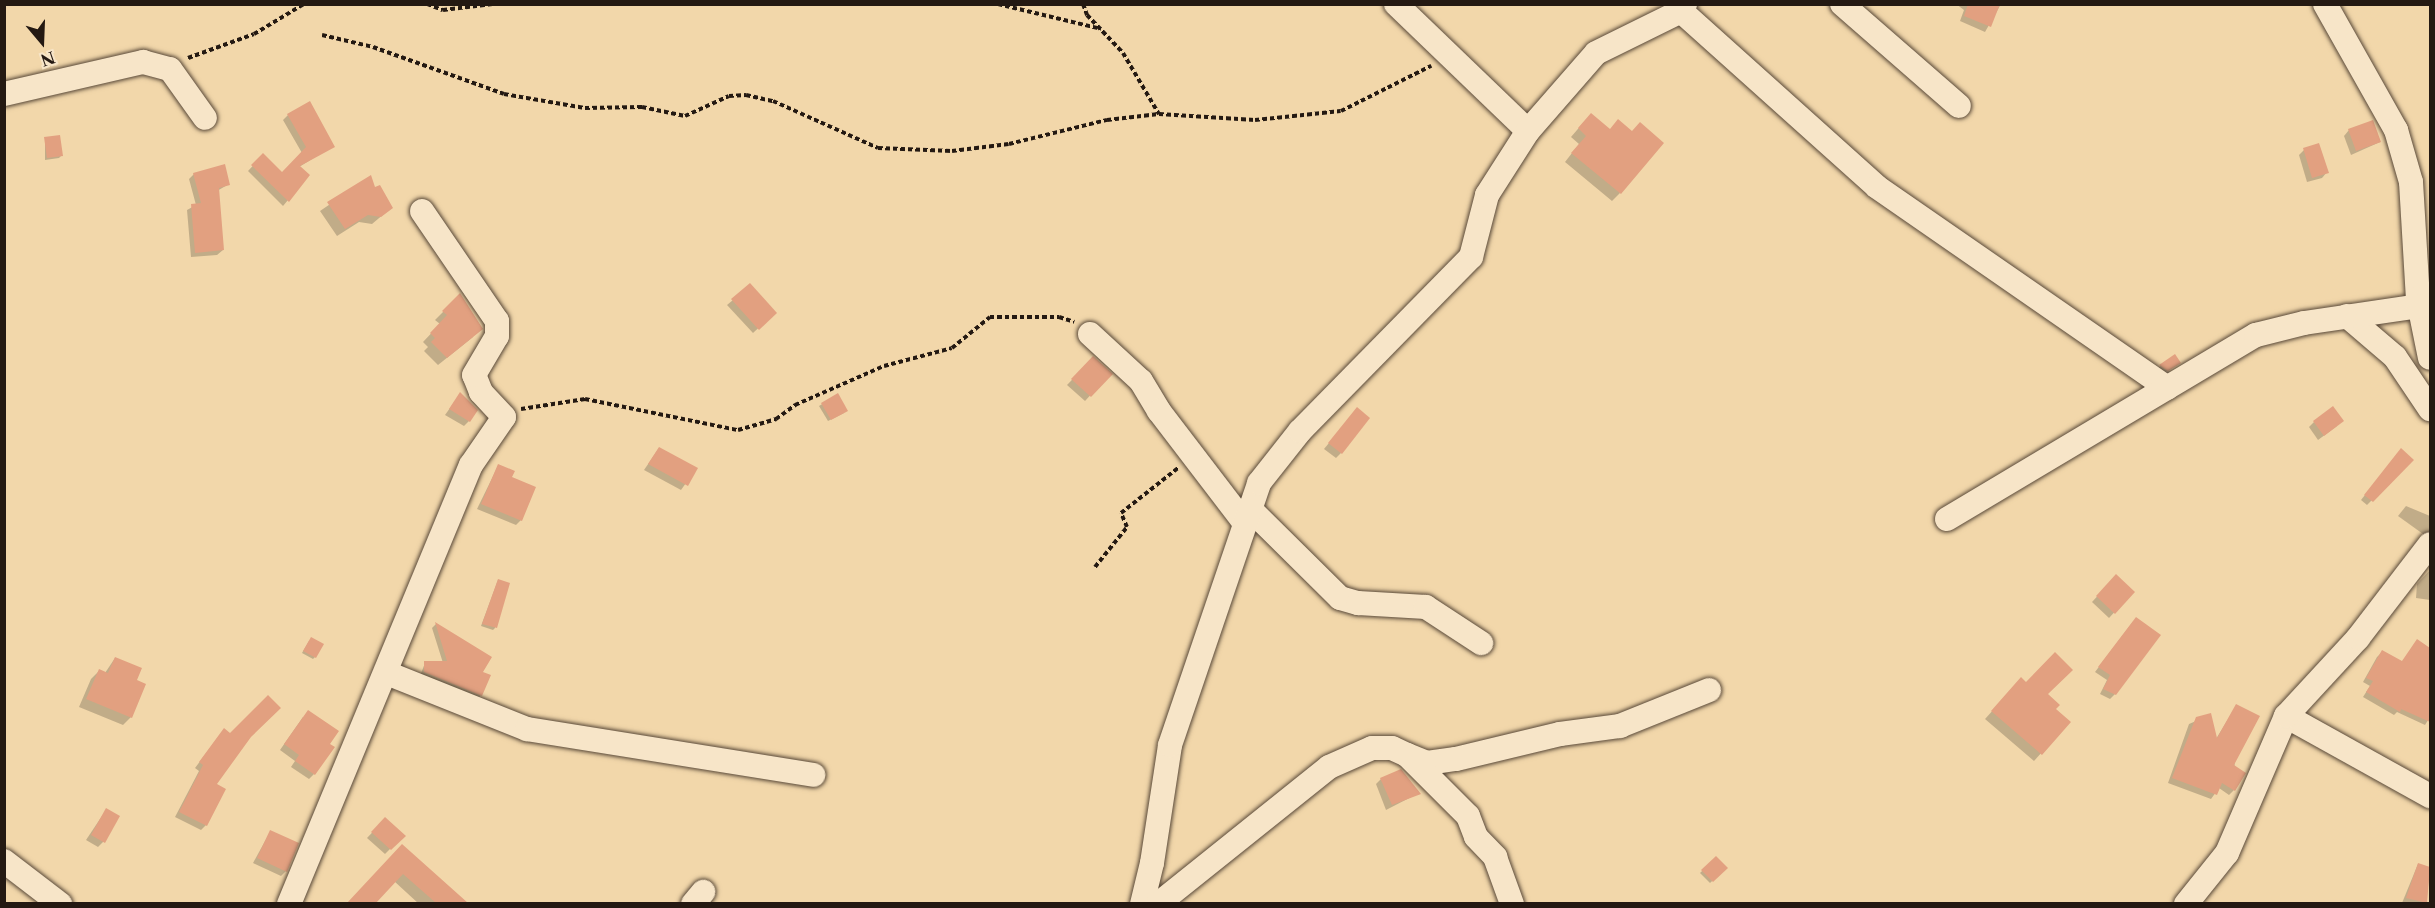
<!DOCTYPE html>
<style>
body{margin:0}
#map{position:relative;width:2435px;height:908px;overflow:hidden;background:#f2d7aa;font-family:"Libre Caslon Text",serif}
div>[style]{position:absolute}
.shadow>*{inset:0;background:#0003}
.building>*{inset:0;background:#e2a080}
.path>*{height:4px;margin-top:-2px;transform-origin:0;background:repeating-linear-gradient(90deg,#241912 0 4.5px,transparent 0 7.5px)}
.roads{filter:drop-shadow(0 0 2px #584838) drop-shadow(0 0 2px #584838)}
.minor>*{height:24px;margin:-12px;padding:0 12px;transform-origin:12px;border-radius:12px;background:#f7e5c8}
span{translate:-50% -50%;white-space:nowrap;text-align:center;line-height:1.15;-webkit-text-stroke:5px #f7e5c8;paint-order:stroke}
.frame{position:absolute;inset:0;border:6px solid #241912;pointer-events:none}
.north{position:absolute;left:12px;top:12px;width:60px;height:60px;-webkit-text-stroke:4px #f7e5c8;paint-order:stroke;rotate:161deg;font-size:16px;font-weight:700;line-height:24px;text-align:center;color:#241912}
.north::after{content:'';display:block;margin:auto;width:21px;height:27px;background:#241912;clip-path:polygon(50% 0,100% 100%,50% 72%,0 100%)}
</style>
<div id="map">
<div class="shadow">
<i style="clip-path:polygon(1956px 4px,2001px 4px,1985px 32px,1960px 21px,1964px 10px)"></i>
<i style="clip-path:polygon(288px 115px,333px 146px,299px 167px,308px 176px,283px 206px,248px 171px,263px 155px,282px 174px,302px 153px,283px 120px)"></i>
<i style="clip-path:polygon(1583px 123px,1609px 131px,1620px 193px,1612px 201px,1565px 162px,1579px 144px,1571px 137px)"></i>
<i style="clip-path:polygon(2349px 130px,2380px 142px,2351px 155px,2344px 136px)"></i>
<i style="clip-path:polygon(45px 138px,61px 156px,59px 158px,45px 160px)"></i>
<i style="clip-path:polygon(2304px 150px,2327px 172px,2322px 178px,2307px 182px,2299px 155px)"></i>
<i style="clip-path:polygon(194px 174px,229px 184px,217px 191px,223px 250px,217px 255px,191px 257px,187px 210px,196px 205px,189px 179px)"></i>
<i style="clip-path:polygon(370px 177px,374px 189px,391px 208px,372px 224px,359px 222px,337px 236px,320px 211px)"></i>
<i style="clip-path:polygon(460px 295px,473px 337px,438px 365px,424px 351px,428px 347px,423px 342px,440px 324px,435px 320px)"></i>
<i style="clip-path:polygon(733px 300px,769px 318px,753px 333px,727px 305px)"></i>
<i style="clip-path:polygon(2174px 356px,2177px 365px,2165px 372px,2158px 368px)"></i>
<i style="clip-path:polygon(1093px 358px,1110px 374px,1085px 401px,1067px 385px)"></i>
<i style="clip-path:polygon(460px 394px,469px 421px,464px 426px,445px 415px)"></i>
<i style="clip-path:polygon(837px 395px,844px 413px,828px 421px,819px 406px)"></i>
<i style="clip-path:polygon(1352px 415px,1341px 453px,1336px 458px,1324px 449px)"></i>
<i style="clip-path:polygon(2314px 422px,2337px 426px,2318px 440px,2309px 427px)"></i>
<i style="clip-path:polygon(659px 448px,696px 469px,681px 490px,644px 470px)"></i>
<i style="clip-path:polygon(2397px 454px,2412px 460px,2367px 505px,2361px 500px)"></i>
<i style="clip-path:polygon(498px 466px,510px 478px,521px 520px,516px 525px,477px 509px)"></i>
<i style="clip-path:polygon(2406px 506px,2430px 516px,2430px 539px,2398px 516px)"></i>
<i style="clip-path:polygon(2430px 570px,2430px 600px,2416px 598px,2417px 584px)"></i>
<i style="clip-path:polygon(2116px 576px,2133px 592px,2109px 618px,2092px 602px)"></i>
<i style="clip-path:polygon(498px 580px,495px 628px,493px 630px,481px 626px)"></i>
<i style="clip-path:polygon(2132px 623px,2115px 694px,2110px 699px,2100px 694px,2107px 680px,2095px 672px)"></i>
<i style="clip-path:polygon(436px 624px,490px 657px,481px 673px,481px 695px,477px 699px,420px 676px,425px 663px,443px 663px,432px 628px)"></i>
<i style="clip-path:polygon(309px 641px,315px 657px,313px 659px,302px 653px)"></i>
<i style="clip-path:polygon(2418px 641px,2430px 650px,2430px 659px,2422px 671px,2430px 675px,2430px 717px,2425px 725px,2397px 712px,2394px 715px,2363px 697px,2370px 686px,2363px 682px,2377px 657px,2382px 652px,2401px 663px)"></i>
<i style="clip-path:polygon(115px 658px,135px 680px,131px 717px,123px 725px,79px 707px,91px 679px,99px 671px,105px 673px)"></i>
<i style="clip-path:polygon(2014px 687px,2046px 695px,2054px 709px,2069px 722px,2034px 761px,1985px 719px)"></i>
<i style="clip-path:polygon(2236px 706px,2234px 790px,2229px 795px,2219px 788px,2211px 799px,2168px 783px,2189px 724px,2210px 715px,2216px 739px)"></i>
<i style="clip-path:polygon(303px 717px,314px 774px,309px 779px,291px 767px,295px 761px,280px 750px)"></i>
<i style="clip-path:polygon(219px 736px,250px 736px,215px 785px,206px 825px,201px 830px,175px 817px,199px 771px,195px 768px)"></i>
<i style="clip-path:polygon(1381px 779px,1419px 793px,1386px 810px,1376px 784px)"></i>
<i style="clip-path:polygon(106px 810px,103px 842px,98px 847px,86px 840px)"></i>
<i style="clip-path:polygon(385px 819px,403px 836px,385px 854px,367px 838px)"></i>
<i style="clip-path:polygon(270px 832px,286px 871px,281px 876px,253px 863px)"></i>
<i style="clip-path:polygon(394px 854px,452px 891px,441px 904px,419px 904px,394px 881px,374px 904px,348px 904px)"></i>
<i style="clip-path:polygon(1716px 858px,1726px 868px,1710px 883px,1700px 873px)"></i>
<i style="clip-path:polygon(2418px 864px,2430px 868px,2426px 904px,2402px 903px)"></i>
</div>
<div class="building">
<i style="clip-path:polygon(1968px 4px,2000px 4px,1991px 27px,1964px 16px)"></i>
<i style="clip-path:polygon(310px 101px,335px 147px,300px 166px,310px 175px,289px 202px,251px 165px,263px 153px,282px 172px,306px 147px,287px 114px)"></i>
<i style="clip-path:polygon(1591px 113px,1610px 129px,1618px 119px,1632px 131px,1640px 122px,1664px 143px,1621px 194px,1571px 153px,1586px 136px,1578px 128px)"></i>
<i style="clip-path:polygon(2373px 120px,2381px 142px,2356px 151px,2348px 129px)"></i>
<i style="clip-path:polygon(60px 135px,63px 156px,47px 158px,44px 137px)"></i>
<i style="clip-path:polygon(2319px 143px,2329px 173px,2312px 178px,2303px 148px)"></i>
<i style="clip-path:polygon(225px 164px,230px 185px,219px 188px,224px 250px,195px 253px,191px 204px,201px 203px,193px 173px)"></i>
<i style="clip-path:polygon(371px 175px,375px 187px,380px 185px,393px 208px,381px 217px,368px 215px,345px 229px,327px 202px)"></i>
<i style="clip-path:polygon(750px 283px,777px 313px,759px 330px,731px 299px)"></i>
<i style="clip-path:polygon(460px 293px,483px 329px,447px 358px,431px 342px,435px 338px,430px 333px,447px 315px,442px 311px)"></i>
<i style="clip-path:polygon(2175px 354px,2181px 363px,2168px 371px,2159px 365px)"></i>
<i style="clip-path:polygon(1093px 356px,1113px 374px,1091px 397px,1071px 379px)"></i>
<i style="clip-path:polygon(460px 392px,478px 410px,470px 422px,449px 409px)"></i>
<i style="clip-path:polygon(838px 393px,848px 411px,831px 420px,821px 403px)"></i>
<i style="clip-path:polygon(2333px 406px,2344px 421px,2324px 436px,2313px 421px)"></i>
<i style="clip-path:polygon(1357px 407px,1370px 418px,1342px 454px,1328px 443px)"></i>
<i style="clip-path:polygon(659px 447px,698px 468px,688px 486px,648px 464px)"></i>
<i style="clip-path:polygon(2401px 448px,2414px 460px,2373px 502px,2364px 495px)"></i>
<i style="clip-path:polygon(498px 464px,515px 471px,512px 477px,536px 487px,522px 521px,481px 504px)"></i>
<i style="clip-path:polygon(2116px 574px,2135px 592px,2115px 614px,2096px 596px)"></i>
<i style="clip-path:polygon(498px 579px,510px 583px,497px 628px,482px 624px)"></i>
<i style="clip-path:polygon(2136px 617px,2161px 635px,2116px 695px,2103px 689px,2110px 675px,2098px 667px)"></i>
<i style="clip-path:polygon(435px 622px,492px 657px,483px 672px,491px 675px,482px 696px,424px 672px,424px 661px,447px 661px)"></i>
<i style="clip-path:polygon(311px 637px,324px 644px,316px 658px,303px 651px)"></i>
<i style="clip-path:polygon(2417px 639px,2430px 648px,2430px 722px,2401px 709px,2400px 712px,2366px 692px,2373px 681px,2366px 678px,2382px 650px,2402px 661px)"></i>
<i style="clip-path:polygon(2055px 652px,2073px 670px,2048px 694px,2060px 705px,2056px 709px,2071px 722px,2042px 755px,1991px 711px,2021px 677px,2026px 682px)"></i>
<i style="clip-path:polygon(115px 657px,142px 668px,137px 680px,146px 684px,132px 718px,86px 699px,99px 669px,108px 673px)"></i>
<i style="clip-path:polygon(268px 695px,281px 708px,251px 737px,217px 784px,226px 789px,207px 826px,179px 812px,203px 765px,199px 762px,224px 728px,230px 733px)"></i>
<i style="clip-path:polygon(2236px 704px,2260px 716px,2234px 765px,2246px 773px,2235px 791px,2222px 783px,2217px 795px,2172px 778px,2196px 717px,2211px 713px,2217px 738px)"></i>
<i style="clip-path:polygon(308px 710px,339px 731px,330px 744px,335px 747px,315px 775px,295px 761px,299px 755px,284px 744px)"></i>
<i style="clip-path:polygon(1401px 769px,1421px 794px,1392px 805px,1380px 778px)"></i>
<i style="clip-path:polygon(106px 808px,120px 816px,105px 843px,91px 835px)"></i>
<i style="clip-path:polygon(385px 817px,406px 836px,391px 850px,371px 832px)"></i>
<i style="clip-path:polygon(270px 830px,299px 843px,287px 872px,257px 858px)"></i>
<i style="clip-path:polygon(402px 844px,468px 903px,436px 903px,403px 874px,376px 903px,347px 903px)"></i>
<i style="clip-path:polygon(1716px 856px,1728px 868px,1713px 882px,1701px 870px)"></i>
<i style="clip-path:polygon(2418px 863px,2430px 867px,2427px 903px,2406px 898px)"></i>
</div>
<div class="path">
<i style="left:427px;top:4px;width:17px;rotate:21deg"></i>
<i style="left:443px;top:10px;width:50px;rotate:-6.8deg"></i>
<i style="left:998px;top:4px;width:106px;rotate:13.6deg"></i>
<i style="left:1083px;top:4px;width:12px;rotate:70deg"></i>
<i style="left:1087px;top:15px;width:52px;rotate:46.5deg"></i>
<i style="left:1123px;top:53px;width:71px;rotate:59.5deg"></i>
<i style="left:322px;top:35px;width:52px;rotate:13.2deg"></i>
<i style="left:373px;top:47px;width:139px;rotate:19.7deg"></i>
<i style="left:504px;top:94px;width:82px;rotate:9.8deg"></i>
<i style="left:585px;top:108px;width:57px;rotate:-1deg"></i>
<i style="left:642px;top:107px;width:44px;rotate:11.8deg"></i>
<i style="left:685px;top:116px;width:48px;rotate:-24.4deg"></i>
<i style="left:729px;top:96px;width:17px;rotate:-3deg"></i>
<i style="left:746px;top:95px;width:28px;rotate:13deg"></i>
<i style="left:773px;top:101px;width:115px;rotate:24.1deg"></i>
<i style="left:878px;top:148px;width:74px;rotate:2.3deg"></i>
<i style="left:952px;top:151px;width:57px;rotate:-7deg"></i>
<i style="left:1009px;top:144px;width:101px;rotate:-13.8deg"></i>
<i style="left:1107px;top:120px;width:52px;rotate:-6.6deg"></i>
<i style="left:1159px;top:114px;width:96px;rotate:3.6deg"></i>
<i style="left:1255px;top:120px;width:86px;rotate:-6deg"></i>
<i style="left:1341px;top:111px;width:101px;rotate:-26.6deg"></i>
<i style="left:188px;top:58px;width:70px;rotate:-20deg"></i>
<i style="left:254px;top:34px;width:58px;rotate:-31deg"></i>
<i style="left:521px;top:409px;width:65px;rotate:-8.9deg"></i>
<i style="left:585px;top:399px;width:156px;rotate:11.5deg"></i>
<i style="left:738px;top:430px;width:40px;rotate:-16deg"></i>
<i style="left:776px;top:419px;width:24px;rotate:-36deg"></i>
<i style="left:795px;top:405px;width:97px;rotate:-23.7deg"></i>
<i style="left:884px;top:366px;width:70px;rotate:-14.8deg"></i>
<i style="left:952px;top:348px;width:49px;rotate:-39.2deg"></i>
<i style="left:990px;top:317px;width:69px"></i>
<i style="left:1059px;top:317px;width:16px;rotate:18deg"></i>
<i style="left:1095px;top:567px;width:51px;rotate:-51.3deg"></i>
<i style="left:1127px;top:527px;width:15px;rotate:-113deg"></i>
<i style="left:1121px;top:513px;width:73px;rotate:-38.3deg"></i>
</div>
<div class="roads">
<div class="minor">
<i style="left:1396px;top:4px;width:183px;rotate:43.9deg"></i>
<i style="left:1842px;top:4px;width:155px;rotate:41.1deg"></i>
<i style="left:2325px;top:4px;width:145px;rotate:60.6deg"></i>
<i style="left:2396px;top:130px;width:54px;rotate:73.9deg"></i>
<i style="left:2411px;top:182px;width:117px;rotate:86.6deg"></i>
<i style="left:2418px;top:299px;width:60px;rotate:78.5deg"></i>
<i style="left:1681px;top:11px;width:263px;rotate:41.9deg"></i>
<i style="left:1877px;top:187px;width:353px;rotate:34.7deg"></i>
<i style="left:4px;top:94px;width:143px;rotate:-13deg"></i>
<i style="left:143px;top:62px;width:28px;rotate:15deg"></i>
<i style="left:170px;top:69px;width:60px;rotate:54.5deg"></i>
<i style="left:2347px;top:316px;width:63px;rotate:40.5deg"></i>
<i style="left:2395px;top:357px;width:63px;rotate:56.1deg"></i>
<i style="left:1090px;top:334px;width:69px;rotate:42.7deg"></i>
<i style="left:1141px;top:381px;width:35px;rotate:59deg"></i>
<i style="left:1159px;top:411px;width:140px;rotate:52.6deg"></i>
<i style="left:1249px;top:508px;width:128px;rotate:44.7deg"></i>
<i style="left:1340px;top:598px;width:19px;rotate:16deg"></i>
<i style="left:1358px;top:603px;width:68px;rotate:3.4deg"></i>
<i style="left:1426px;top:607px;width:66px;rotate:33.2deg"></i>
<i style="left:1947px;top:519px;width:360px;rotate:-30.8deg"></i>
<i style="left:2256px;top:335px;width:49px;rotate:-14deg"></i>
<i style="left:2304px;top:323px;width:116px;rotate:-8.4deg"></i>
<i style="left:387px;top:673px;width:151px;rotate:21.8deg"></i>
<i style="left:527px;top:729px;width:290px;rotate:9.1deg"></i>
<i style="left:2286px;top:716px;width:165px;rotate:29.1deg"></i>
<i style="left:1407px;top:755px;width:22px;rotate:22deg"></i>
<i style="left:1427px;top:763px;width:29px;rotate:-8deg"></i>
<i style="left:1456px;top:759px;width:107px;rotate:-13.5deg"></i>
<i style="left:1560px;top:734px;width:61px;rotate:-7.6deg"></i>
<i style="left:1620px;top:726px;width:96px;rotate:-22deg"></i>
<i style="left:4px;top:861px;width:71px;rotate:37.5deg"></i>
<i style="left:289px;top:904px;width:475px;rotate:-67.5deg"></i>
<i style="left:471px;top:465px;width:58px;rotate:-55.5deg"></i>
<i style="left:504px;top:417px;width:34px;rotate:-133deg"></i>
<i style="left:481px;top:392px;width:18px;rotate:-112deg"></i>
<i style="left:474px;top:375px;width:45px;rotate:-59.5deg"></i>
<i style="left:497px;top:336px;width:15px;rotate:-90deg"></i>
<i style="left:497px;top:321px;width:133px;rotate:-124.3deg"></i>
<i style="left:693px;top:904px;width:16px;rotate:-50deg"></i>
<i style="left:1142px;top:904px;width:42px;rotate:-76.3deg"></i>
<i style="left:1152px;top:863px;width:119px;rotate:-81.3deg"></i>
<i style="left:1170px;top:745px;width:277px;rotate:-71.2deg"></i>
<i style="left:1259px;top:483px;width:66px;rotate:-51.7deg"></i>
<i style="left:1300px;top:431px;width:244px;rotate:-45.5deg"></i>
<i style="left:1471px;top:257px;width:64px;rotate:-75.5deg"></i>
<i style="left:1487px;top:195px;width:76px;rotate:-57.4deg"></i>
<i style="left:1528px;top:131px;width:103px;rotate:-48.9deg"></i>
<i style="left:1596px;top:53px;width:95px;rotate:-26.3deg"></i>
<i style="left:1681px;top:11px;width:8px;rotate:-60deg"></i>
<i style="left:1158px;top:904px;width:219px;rotate:-38.7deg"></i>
<i style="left:1329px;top:767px;width:47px;rotate:-23.8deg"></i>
<i style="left:1372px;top:748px;width:20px"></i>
<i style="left:1392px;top:748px;width:17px;rotate:25deg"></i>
<i style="left:1407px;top:755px;width:86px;rotate:45deg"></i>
<i style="left:1468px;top:816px;width:22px;rotate:69deg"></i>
<i style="left:1476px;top:837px;width:28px;rotate:46deg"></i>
<i style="left:1495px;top:857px;width:50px;rotate:70.1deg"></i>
<i style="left:2186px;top:904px;width:65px;rotate:-51.2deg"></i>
<i style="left:2227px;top:853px;width:149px;rotate:-66.7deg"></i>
<i style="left:2286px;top:716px;width:106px;rotate:-47.3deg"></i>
<i style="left:2358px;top:638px;width:118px;rotate:-52.5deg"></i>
</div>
</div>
<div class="frame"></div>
<div class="north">N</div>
</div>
